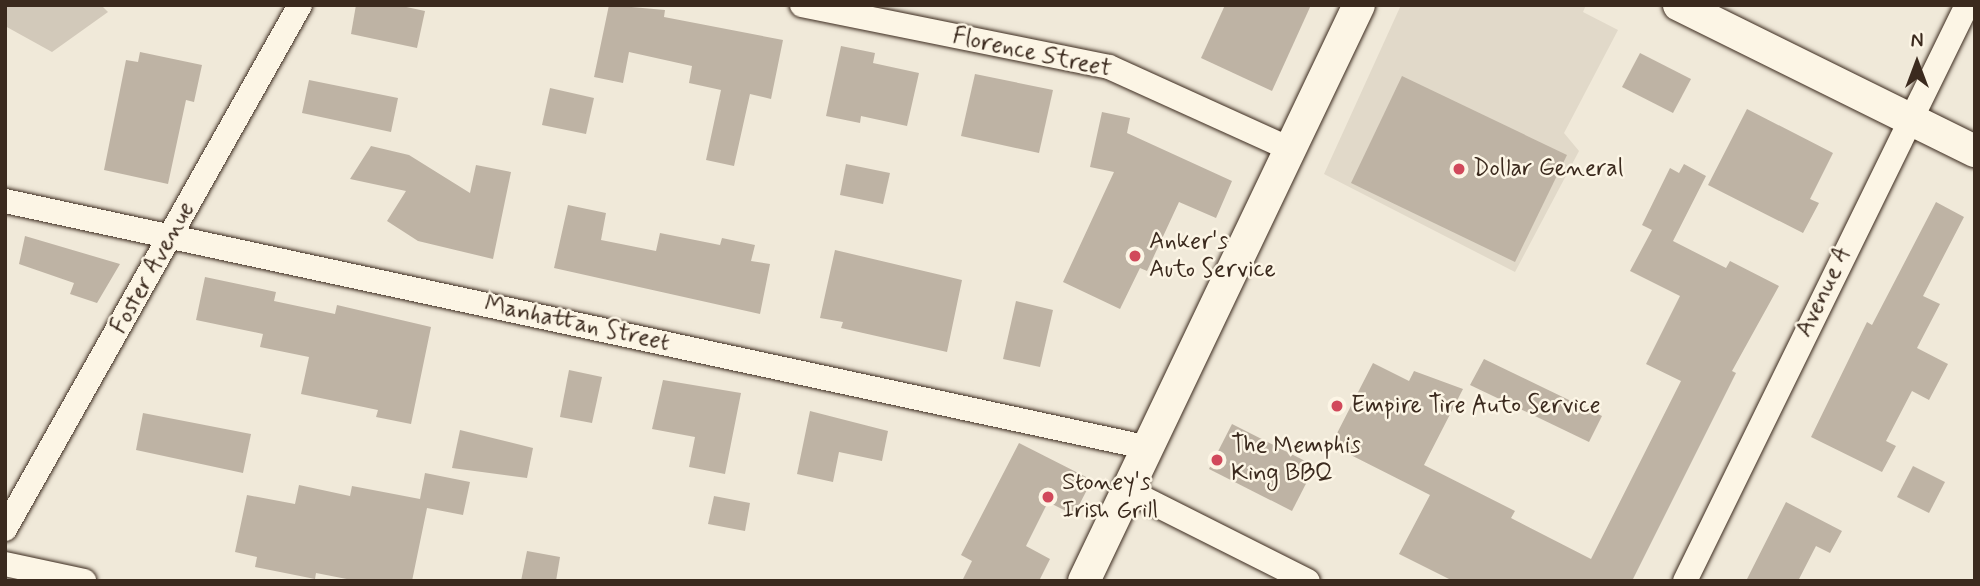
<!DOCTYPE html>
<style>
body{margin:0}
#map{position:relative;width:1980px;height:586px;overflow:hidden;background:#f0e9d9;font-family:Mynerve,sans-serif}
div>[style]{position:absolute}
.built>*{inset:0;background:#e1d9c9}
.green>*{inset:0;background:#d2c9ba}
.building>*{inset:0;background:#beb3a4}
.roads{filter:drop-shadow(0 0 2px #3b2a1e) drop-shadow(0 0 2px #3b2a1e)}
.minor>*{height:24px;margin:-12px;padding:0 12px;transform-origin:12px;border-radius:12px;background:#fcf5e5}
.tertiary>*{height:32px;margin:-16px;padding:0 16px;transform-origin:16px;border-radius:16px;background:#fcf5e5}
.dots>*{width:19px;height:19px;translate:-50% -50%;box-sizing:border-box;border:4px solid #fcf5e5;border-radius:50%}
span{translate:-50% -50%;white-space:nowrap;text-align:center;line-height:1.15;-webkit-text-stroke:5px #fcf5e5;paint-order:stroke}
.street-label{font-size:24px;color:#3b2a1e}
.poi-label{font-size:24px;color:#3b2a1e}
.left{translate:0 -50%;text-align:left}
.frame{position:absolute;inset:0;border:7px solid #3b2a1e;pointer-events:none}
.north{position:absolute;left:1882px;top:28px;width:70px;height:70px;-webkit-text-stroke:5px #fcf5e5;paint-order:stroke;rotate:0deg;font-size:19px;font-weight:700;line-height:28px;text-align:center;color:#3b2a1e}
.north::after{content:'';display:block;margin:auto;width:24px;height:32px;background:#3b2a1e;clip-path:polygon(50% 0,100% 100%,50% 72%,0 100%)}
</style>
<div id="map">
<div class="built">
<i style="clip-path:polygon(1401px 5px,1586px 5px,1583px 12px,1618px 30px,1564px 133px,1579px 151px,1515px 272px,1324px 174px)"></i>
</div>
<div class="green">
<i style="clip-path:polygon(5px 5px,101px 5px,108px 12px,52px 52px,5px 26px)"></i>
</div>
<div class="building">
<i style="clip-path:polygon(356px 5px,397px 5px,425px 11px,417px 48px,351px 34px)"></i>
<i style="clip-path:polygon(609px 5px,665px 10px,664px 17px,783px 40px,771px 99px,750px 94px,734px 166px,706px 160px,721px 90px,689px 83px,692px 66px,629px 52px,623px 83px,594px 77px)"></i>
<i style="clip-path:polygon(1225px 5px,1311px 5px,1272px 91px,1201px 58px)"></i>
<i style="clip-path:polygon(841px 46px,875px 53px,873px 63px,919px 73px,907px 126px,861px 116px,860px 123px,826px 116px)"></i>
<i style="clip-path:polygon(140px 52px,202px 65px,194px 102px,186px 100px,168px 184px,104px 170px,126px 60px,138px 62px)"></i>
<i style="clip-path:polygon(1640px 53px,1691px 79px,1673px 113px,1622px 87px)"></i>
<i style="clip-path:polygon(975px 74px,1053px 90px,1039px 153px,961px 136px)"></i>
<i style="clip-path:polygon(1402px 76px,1567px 155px,1515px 262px,1351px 183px)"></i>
<i style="clip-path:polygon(309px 80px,398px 98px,391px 132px,302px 113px)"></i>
<i style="clip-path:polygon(550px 88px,594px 98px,586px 134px,542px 125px)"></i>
<i style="clip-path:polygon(1747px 109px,1833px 153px,1810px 199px,1819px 203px,1803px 233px,1708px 185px)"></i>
<i style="clip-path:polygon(1102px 112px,1130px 118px,1127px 133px,1232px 181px,1216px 218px,1179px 202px,1147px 271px,1140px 268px,1120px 309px,1063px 282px,1114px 172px,1090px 167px)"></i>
<i style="clip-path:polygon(371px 146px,409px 155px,470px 193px,476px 165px,511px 172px,493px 259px,418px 241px,387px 221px,406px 191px,350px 179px)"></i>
<i style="clip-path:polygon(846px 164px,890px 173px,883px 204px,840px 195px)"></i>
<i style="clip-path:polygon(1684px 164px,1706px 176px,1673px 241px,1726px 268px,1730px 261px,1779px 286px,1732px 371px,1736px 373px,1632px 581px,1453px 581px,1399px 554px,1430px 495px,1331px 445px,1373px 363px,1409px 381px,1414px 371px,1463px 389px,1424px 465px,1515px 511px,1511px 518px,1591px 559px,1681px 381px,1646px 364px,1680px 296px,1630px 271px,1652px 230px,1642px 225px,1670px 168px,1679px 173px)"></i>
<i style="clip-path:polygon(1936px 202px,1964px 217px,1923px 296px,1940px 304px,1917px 348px,1948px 364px,1929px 400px,1912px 391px,1886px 441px,1896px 446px,1882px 472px,1811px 437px,1867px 322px,1872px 325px)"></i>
<i style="clip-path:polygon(568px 205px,606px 213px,601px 240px,656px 251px,660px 233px,720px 245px,722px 238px,755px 245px,751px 261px,770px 264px,760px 314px,554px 268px)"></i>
<i style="clip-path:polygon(25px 236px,120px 264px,97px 303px,70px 294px,74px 283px,19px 264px)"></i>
<i style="clip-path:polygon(835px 250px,962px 280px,947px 352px,841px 328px,843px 322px,820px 318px)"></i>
<i style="clip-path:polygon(205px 277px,276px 292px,274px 301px,335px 314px,337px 305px,431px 327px,411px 424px,376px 417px,378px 410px,301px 394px,309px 357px,260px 347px,263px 334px,196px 320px)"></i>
<i style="clip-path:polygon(1016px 301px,1053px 310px,1040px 367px,1003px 359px)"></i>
<i style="clip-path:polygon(1484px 359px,1602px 416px,1589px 442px,1470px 385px)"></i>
<i style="clip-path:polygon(569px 370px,602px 377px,592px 423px,560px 417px)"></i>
<i style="clip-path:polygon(663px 380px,741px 393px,725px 474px,689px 467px,695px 437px,652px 429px)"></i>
<i style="clip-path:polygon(810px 411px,888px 431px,882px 461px,839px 452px,833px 482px,797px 474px)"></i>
<i style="clip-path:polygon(143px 413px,251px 434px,243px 473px,136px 450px)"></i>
<i style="clip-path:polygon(1232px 424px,1315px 466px,1292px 511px,1209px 469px)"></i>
<i style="clip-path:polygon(460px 430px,533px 448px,527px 478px,452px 468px)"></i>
<i style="clip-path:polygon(1019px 443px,1092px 480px,1074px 515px,1048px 502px,1026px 546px,1050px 559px,1039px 581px,962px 581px,972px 561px,961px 555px)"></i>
<i style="clip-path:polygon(1913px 466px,1945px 482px,1929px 513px,1897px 497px)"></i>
<i style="clip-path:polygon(425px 473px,470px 482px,463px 515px,427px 508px,412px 581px,357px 581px,316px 573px,315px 579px,255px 567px,257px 557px,235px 552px,247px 495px,295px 504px,299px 485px,350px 496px,352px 486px,420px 499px)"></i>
<i style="clip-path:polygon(714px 496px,750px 503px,745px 531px,708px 524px)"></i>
<i style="clip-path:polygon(1786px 502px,1842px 531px,1830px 553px,1816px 546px,1798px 581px,1746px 581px)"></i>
<i style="clip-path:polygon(527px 551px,560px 557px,556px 581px,521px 581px)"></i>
</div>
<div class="roads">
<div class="minor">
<i style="left:802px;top:5px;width:313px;rotate:11.4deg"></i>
<i style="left:1109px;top:67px;width:199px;rotate:24.4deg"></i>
<i style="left:5px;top:201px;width:1170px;rotate:12.18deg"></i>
<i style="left:1129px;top:491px;width:200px;rotate:26.7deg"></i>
<i style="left:5px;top:529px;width:601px;rotate:-60.62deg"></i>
<i style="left:5px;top:564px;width:81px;rotate:12.1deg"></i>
<i style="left:1685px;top:581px;width:641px;rotate:-63.91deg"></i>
</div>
<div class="tertiary">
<i style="left:1679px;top:5px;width:330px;rotate:26.3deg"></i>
<i style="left:1084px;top:581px;width:638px;rotate:-64.48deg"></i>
</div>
</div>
<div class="dots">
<i style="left:1459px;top:169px;background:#d1495b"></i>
<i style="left:1135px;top:256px;background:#d1495b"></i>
<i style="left:1337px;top:406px;background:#d1495b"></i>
<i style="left:1217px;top:460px;background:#d1495b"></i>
<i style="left:1048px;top:497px;background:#d1495b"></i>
</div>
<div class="street-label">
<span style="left:1032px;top:53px;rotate:12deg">Florence Street</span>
<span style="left:153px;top:268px;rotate:-61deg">Foster Avenue</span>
<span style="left:1824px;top:292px;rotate:-64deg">Avenue A</span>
<span style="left:577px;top:324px;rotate:12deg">Manhattan Street</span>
</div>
<div class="poi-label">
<span class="left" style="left:1473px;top:169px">Dollar General</span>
<span class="left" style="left:1149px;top:256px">Anker's<br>Auto Service</span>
<span class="left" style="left:1351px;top:406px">Empire Tire Auto Service</span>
<span class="left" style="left:1231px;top:460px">The Memphis<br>King BBQ</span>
<span class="left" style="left:1062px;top:497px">Stoney's<br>Irish Grill</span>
</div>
<div class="frame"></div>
<div class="north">N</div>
</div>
